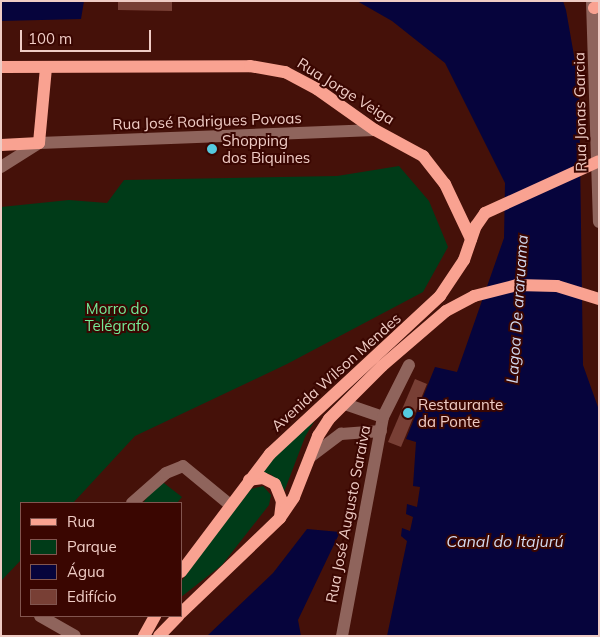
<!DOCTYPE html>
<meta charset="utf-8">
<style>
body{margin:0}
#map{position:relative;width:600px;height:637px;overflow:hidden;background:#451109;font-family:Mulish,sans-serif}
div>[style]{position:absolute}
.green>*{inset:0;background:#003b18}
.water>*{inset:0;background:#06043c}
.building>*{inset:0;background:#783f35}
.minor>*{height:12px;margin:-6px;padding:0 6px;transform-origin:6px;border-radius:6px;background:#8f645c}
.major>*{height:12px;margin:-6px;padding:0 6px;transform-origin:6px;border-radius:6px;background:#f9a291}
.major-bridge>*{height:12px;margin:-6px;padding:0 6px;transform-origin:6px;border-radius:6px;background:#f9a291}
.dots>*{width:14px;height:14px;translate:-50% -50%;box-sizing:border-box;border:2px solid #3a0601;border-radius:50%}
span{translate:-50% -50%;white-space:nowrap;text-align:center;line-height:1.15;-webkit-text-stroke:4px #3a0601;paint-order:stroke}
.street-label{font-size:15px;color:#efccc5}
.poi-label{font-size:15px;color:#efccc5}
.left{translate:0 -50%;text-align:left}
.park-label{font-size:15px;color:#74e997}
.water-label{font-size:16px;color:#d2d9ef;font-style:italic}
.frame{position:absolute;inset:0;border:2px solid #efccc5;pointer-events:none}
.legend{position:absolute;left:20px;top:502px;width:162px;height:115px;box-sizing:border-box;background:#3a0601;border:1px solid #82554f;margin:0;padding:6px 9px;list-style:none;font-size:15px;color:#efccc5}
.legend li{display:flex;align-items:center;gap:10px;height:25px}
.legend b{width:25px;border:1px solid #82554f}
.scale{position:absolute;left:20px;top:30px;width:131px;height:22px;box-sizing:border-box;border:2px solid #efccc5;border-top:0;padding-left:6px;font-size:15px;line-height:18px;white-space:nowrap;color:#efccc5;-webkit-text-stroke:4px #3a0601;paint-order:stroke}
</style>
<div id="map">
<div class="green">
<i style="clip-path:polygon(399px 166px,429px 201px,448px 247px,423px 292px,287px 364px,135px 436px,73px 503px,21px 503px,21px 560px,1px 581px,1px 207px,69px 200px,107px 203px,124px 180px,337px 176px)"></i>
<i style="clip-path:polygon(322px 408px,305px 437px,284px 492px,272px 475px,259px 471px)"></i>
<i style="clip-path:polygon(160px 480px,182px 497px,177px 503px,143px 503px)"></i>
<i style="clip-path:polygon(263px 486px,271px 495px,269px 505px,222px 565px,181px 597px,181px 582px,201px 553px,251px 489px)"></i>
</div>
<div class="water">
<i style="clip-path:polygon(1px 1px,84px 1px,81px 19px,1px 21px)"></i>
<i style="clip-path:polygon(357px 1px,563px 1px,566px 10px,579px 84px,583px 365px,599px 410px,599px 636px,387px 636px,407px 541px,401px 536px,402px 528px,410px 531px,413px 517px,406px 514px,407px 504px,417px 507px,420px 487px,413px 486px,416px 442px,406px 439px,435px 367px,457px 372px,504px 238px,505px 183px,445px 63px,392px 21px)"></i>
<i style="clip-path:polygon(307px 529px,340px 532px,298px 620px,301px 636px,207px 636px,273px 573px)"></i>
</div>
<div class="building">
<i style="clip-path:polygon(118px 1px,172px 1px,172px 11px,118px 10px)"></i>
<i style="clip-path:polygon(415px 379px,427px 384px,401px 447px,388px 442px)"></i>
</div>
<div class="minor">
<i style="left:592px;top:1px;width:221px;rotate:88.2deg"></i>
<i style="left:1px;top:167px;width:45px;rotate:-32.3deg"></i>
<i style="left:39px;top:143px;width:336px;rotate:-2.2deg"></i>
<i style="left:345px;top:404px;width:40px;rotate:18.9deg"></i>
<i style="left:310px;top:457px;width:39px;rotate:-37deg"></i>
<i style="left:341px;top:434px;width:40px;rotate:-4.3deg"></i>
<i style="left:132px;top:503px;width:45px;rotate:-41.4deg"></i>
<i style="left:166px;top:473px;width:18px;rotate:-22deg"></i>
<i style="left:183px;top:466px;width:60px;rotate:39.6deg"></i>
<i style="left:40px;top:616px;width:40px;rotate:29.7deg"></i>
<i style="left:342px;top:636px;width:223px;rotate:-79.4deg"></i>
<i style="left:383px;top:417px;width:58px;rotate:-63.4deg"></i>
</div>
<div class="major">
<i style="left:594px;top:8px;width:6px;rotate:-31deg"></i>
<i style="left:1px;top:67px;width:249px;rotate:-0.2deg"></i>
<i style="left:250px;top:66px;width:36px;rotate:10deg"></i>
<i style="left:285px;top:72px;width:36px;rotate:28deg"></i>
<i style="left:317px;top:89px;width:71px;rotate:35.3deg"></i>
<i style="left:375px;top:130px;width:55px;rotate:28.4deg"></i>
<i style="left:423px;top:156px;width:36px;rotate:52deg"></i>
<i style="left:445px;top:184px;width:61px;rotate:64.7deg"></i>
<i style="left:1px;top:145px;width:38px;rotate:-3deg"></i>
<i style="left:39px;top:143px;width:76px;rotate:-84.7deg"></i>
<i style="left:249px;top:480px;width:14px;rotate:-8deg"></i>
<i style="left:263px;top:478px;width:13px;rotate:27deg"></i>
<i style="left:275px;top:484px;width:18px;rotate:68deg"></i>
<i style="left:282px;top:501px;width:17px;rotate:97deg"></i>
<i style="left:181px;top:572px;width:148px;rotate:-53deg"></i>
<i style="left:270px;top:454px;width:232px;rotate:-42.9deg"></i>
<i style="left:440px;top:296px;width:43px;rotate:-56.3deg"></i>
<i style="left:464px;top:260px;width:36px;rotate:-71deg"></i>
<i style="left:476px;top:226px;width:16px;rotate:-55deg"></i>
<i style="left:181px;top:613px;width:137px;rotate:-43.8deg"></i>
<i style="left:280px;top:518px;width:25px;rotate:-56deg"></i>
<i style="left:294px;top:497px;width:66px;rotate:-68.5deg"></i>
<i style="left:318px;top:436px;width:20px;rotate:-57deg"></i>
<i style="left:329px;top:419px;width:75px;rotate:-45deg"></i>
<i style="left:382px;top:366px;width:84px;rotate:-40.7deg"></i>
<i style="left:446px;top:311px;width:32px;rotate:-28deg"></i>
<i style="left:474px;top:296px;width:44px;rotate:-14.3deg"></i>
<i style="left:517px;top:285px;width:40px;rotate:1.4deg"></i>
<i style="left:557px;top:286px;width:44px;rotate:17.2deg"></i>
<i style="left:144px;top:636px;width:23px;rotate:-61deg"></i>
<i style="left:159px;top:636px;width:28px;rotate:-46deg"></i>
</div>
<div class="major-bridge">
<i style="left:485px;top:213px;width:125px;rotate:-24.5deg"></i>
</div>
<div class="dots">
<i style="left:212px;top:149px;background:#55cadf"></i>
<i style="left:408px;top:413px;background:#55cadf"></i>
</div>
<div class="street-label">
<span style="left:346px;top:91px;rotate:32deg">Rua Jorge Veiga</span>
<span style="left:580px;top:112px;rotate:-91deg">Rua Jonas Garcia</span>
<span style="left:207px;top:121px;rotate:-2deg">Rua José Rodrigues Povoas</span>
<span style="left:336px;top:372px;rotate:-42deg">Avenida Wilson Mendes</span>
<span style="left:348px;top:514px;rotate:-79deg">Rua José Augusto Saraiva</span>
</div>
<div class="poi-label">
<span class="left" style="left:222px;top:149px">Shopping<br>dos Biquines</span>
<span class="left" style="left:418px;top:413px">Restaurante<br>da Ponte</span>
</div>
<div class="park-label">
<span style="left:117px;top:317px">Morro do<br>Telégrafo</span>
</div>
<div class="water-label">
<span style="left:517px;top:309px;rotate:-86deg">Lagoa De araruama</span>
<span style="left:505px;top:541px">Canal do Itajurú</span>
</div>
<div class="frame"></div>
<ul class="legend">
<li><b style="height:6px;background:#f9a291"></b>Rua</li>
<li><b style="height:14px;background:#003b18"></b>Parque</li>
<li><b style="height:14px;background:#06043c"></b>Água</li>
<li><b style="height:14px;background:#783f35"></b>Edifício</li>
</ul>
<div class="scale">100 m</div>
</div>
